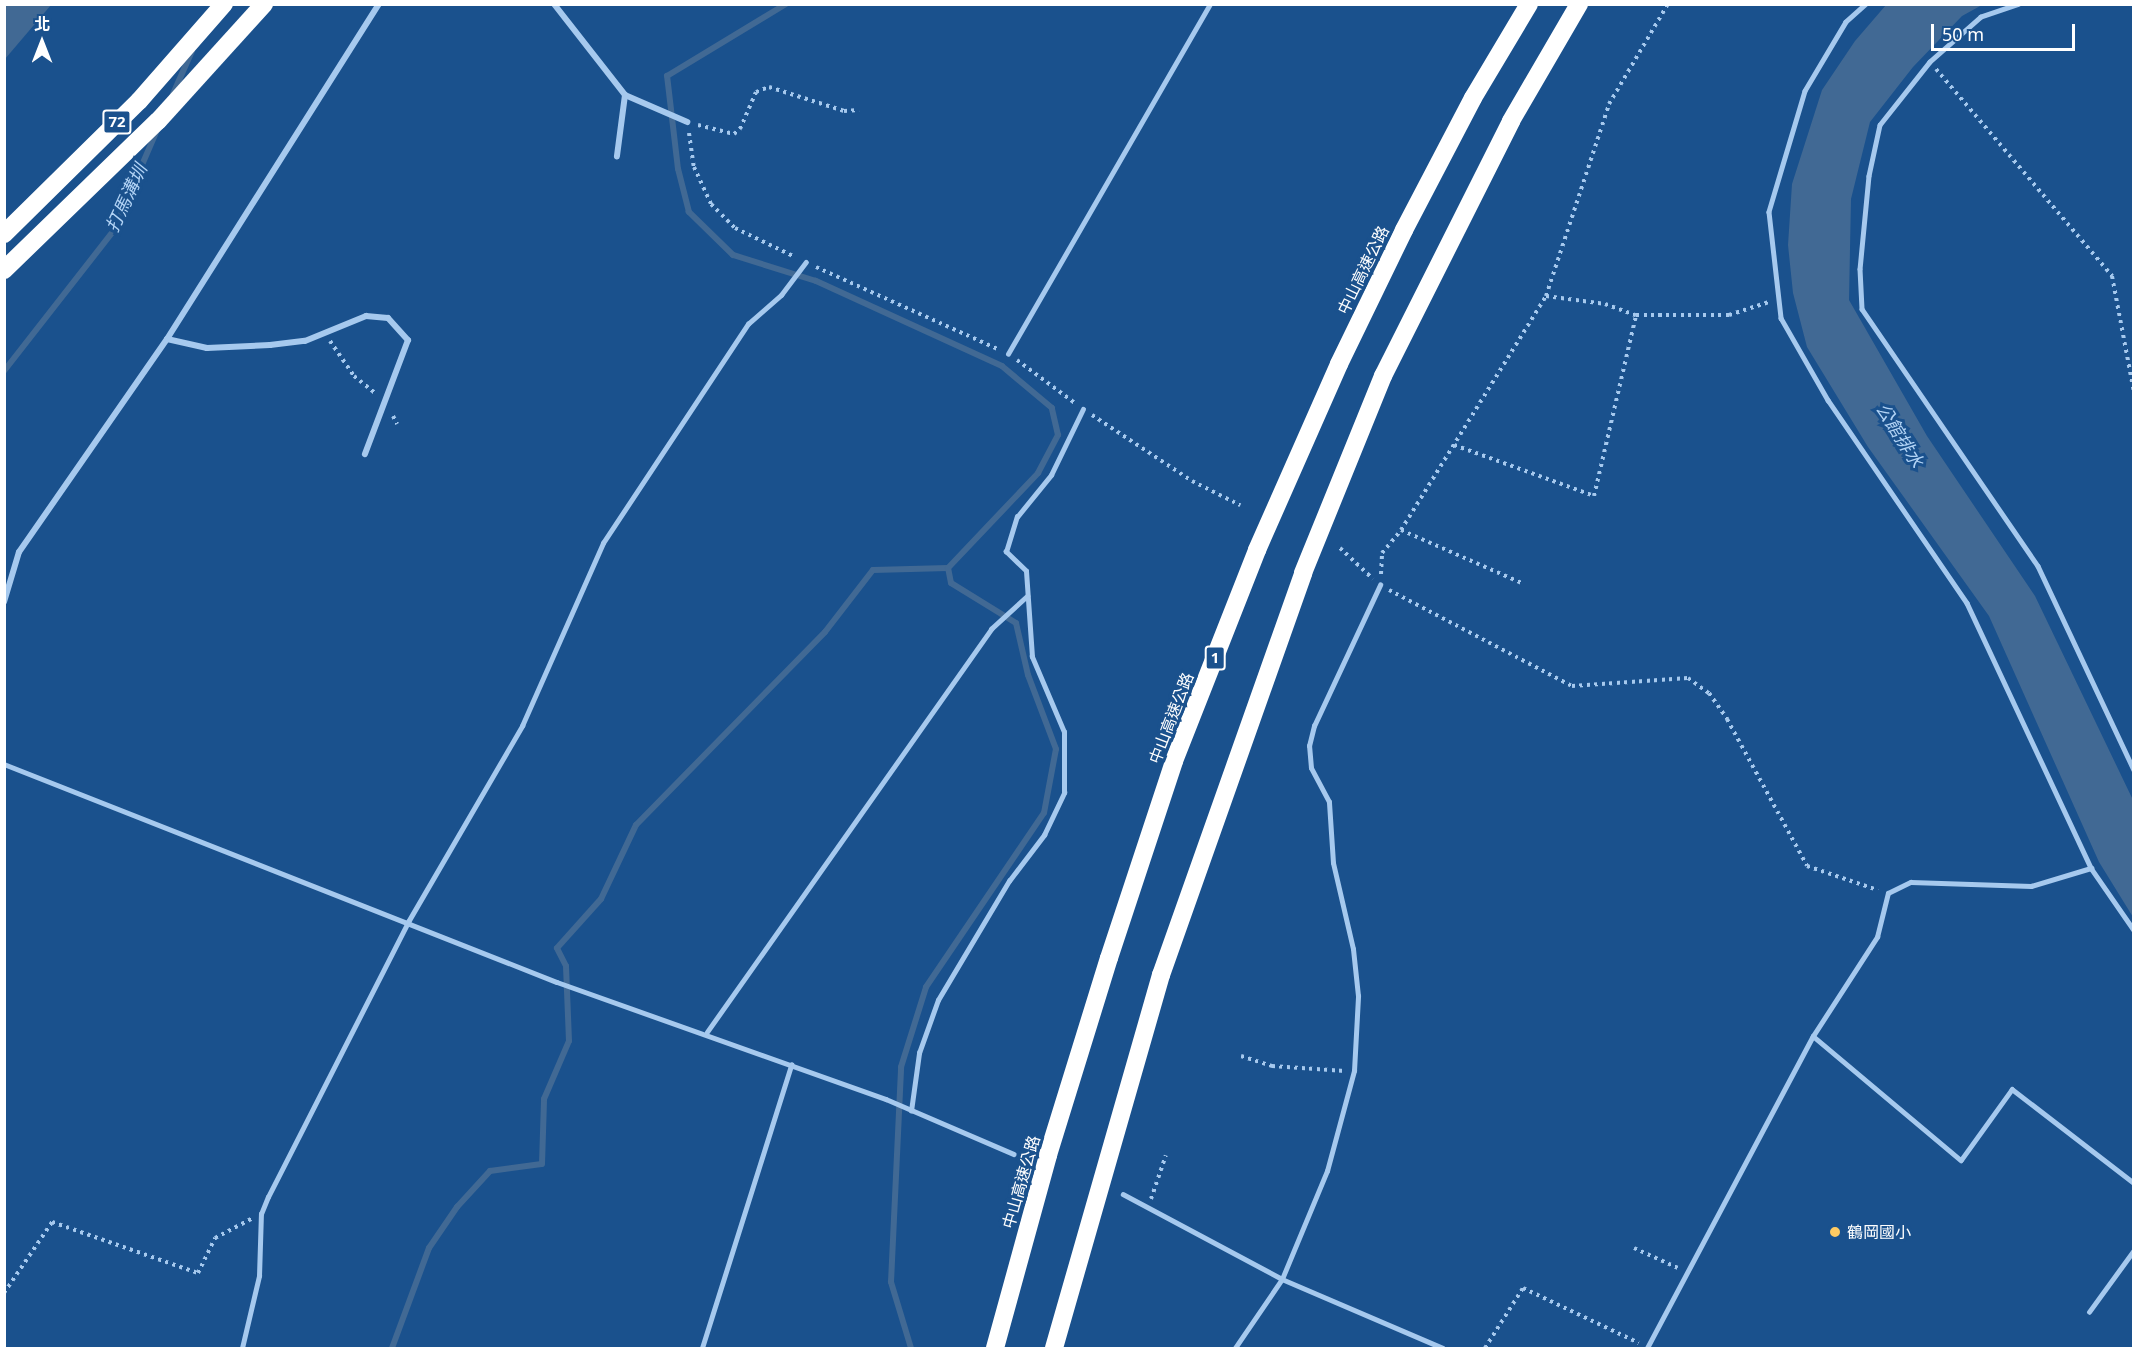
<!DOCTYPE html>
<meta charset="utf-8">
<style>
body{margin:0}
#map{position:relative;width:2138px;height:1353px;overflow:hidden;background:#1a518d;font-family:"Noto Sans","Noto Sans TC",sans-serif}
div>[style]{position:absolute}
.water>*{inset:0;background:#416994}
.stream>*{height:6px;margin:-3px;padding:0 3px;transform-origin:3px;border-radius:3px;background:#416994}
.path>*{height:4px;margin-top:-2px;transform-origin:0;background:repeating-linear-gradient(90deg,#a6c9ee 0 3px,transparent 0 7.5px)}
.lane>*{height:4.5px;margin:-2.25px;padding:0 2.25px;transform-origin:2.25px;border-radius:2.25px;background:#a6c9ee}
.street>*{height:6px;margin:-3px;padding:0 3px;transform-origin:3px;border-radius:3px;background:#a6c9ee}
.highway>*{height:18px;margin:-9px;padding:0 9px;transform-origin:9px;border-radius:9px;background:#fff}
.dots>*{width:16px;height:16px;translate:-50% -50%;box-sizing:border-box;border:3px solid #1a518d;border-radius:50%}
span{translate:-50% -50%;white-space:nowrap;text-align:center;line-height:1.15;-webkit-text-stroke:6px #1a518d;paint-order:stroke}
.shield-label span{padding:2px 4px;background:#1a518d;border:2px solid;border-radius:4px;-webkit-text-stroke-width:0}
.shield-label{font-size:15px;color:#fff;font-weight:700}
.street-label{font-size:16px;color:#fff}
.poi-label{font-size:16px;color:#fff}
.left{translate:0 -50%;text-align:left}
.water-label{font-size:18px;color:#b2d3f5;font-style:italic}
.frame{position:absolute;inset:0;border:6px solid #fff;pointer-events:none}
.north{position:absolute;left:12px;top:12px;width:60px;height:60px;-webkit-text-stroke:4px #1a518d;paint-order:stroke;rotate:0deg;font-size:16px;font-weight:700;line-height:24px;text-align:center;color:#fff}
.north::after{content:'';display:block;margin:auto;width:21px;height:27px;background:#fff;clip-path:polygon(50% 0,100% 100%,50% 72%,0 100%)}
.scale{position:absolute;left:1931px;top:24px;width:144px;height:27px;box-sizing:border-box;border:3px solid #fff;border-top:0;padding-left:8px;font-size:18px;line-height:21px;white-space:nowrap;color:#fff;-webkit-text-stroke:4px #1a518d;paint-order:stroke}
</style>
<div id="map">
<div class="water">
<i style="clip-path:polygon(5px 4px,51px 5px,5px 59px,4px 5px)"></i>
<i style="clip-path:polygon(1886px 5px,1982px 5px,1962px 16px,1913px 67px,1870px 122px,1851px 199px,1849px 300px,1927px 436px,2035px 596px,2133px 800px,2133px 917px,2099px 862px,1989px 616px,1868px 447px,1807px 347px,1793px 293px,1788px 245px,1792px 184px,1822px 90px,1855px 41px)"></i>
</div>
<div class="stream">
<i style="left:173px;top:94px;width:47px;rotate:-66.2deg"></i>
<i style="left:4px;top:371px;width:179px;rotate:-52deg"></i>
<i style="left:114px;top:230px;width:109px;rotate:-66.7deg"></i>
<i style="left:392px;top:1348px;width:107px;rotate:-69.7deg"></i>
<i style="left:429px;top:1248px;width:50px;rotate:-55.7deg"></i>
<i style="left:457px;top:1207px;width:49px;rotate:-47.5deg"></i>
<i style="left:490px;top:1171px;width:52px;rotate:-7.7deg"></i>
<i style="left:542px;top:1164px;width:65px;rotate:-88.2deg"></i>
<i style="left:544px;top:1099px;width:63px;rotate:-66.7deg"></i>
<i style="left:569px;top:1041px;width:75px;rotate:-92.3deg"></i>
<i style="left:566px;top:966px;width:20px;rotate:-117deg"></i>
<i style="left:557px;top:948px;width:66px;rotate:-48.1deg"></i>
<i style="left:601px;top:899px;width:82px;rotate:-64.7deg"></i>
<i style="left:636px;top:825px;width:270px;rotate:-45.6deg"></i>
<i style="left:825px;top:632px;width:78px;rotate:-52.3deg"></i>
<i style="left:873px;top:570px;width:75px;rotate:-1.5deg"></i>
<i style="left:948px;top:568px;width:131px;rotate:-46.5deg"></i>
<i style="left:1038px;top:473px;width:43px;rotate:-62.2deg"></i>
<i style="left:1058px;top:435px;width:28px;rotate:-103deg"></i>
<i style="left:1052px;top:408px;width:65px;rotate:-140deg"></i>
<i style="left:1002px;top:366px;width:205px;rotate:-155.4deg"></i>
<i style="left:816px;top:281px;width:87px;rotate:-162.6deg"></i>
<i style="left:733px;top:255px;width:62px;rotate:-135.7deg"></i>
<i style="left:689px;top:212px;width:44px;rotate:-104.3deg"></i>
<i style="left:678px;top:169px;width:94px;rotate:-96.7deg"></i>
<i style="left:667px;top:76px;width:139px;rotate:-31.2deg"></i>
<i style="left:911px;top:1348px;width:69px;rotate:-106.9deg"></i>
<i style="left:891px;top:1282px;width:215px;rotate:-87.3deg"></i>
<i style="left:901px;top:1067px;width:84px;rotate:-72.6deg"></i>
<i style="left:926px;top:987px;width:210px;rotate:-55.9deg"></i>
<i style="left:1044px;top:813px;width:65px;rotate:-79.4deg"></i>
<i style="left:1056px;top:749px;width:79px;rotate:-110.7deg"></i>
<i style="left:1028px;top:675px;width:53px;rotate:-103deg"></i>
<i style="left:1016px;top:623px;width:76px;rotate:-148.4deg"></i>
<i style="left:951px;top:583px;width:15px;rotate:-101deg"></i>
</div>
<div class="path">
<i style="left:1936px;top:69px;width:272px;rotate:49.6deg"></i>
<i style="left:2112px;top:276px;width:118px;rotate:79.3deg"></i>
<i style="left:698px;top:125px;width:37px;rotate:14deg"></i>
<i style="left:734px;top:134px;width:8px;rotate:-40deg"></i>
<i style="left:740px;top:129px;width:40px;rotate:-66.6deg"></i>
<i style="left:756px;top:92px;width:14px;rotate:-21deg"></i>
<i style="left:769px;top:87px;width:79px;rotate:17.7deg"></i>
<i style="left:844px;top:111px;width:15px;rotate:-4deg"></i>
<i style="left:689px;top:133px;width:34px;rotate:82deg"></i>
<i style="left:694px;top:167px;width:41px;rotate:65.3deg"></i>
<i style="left:711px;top:204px;width:34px;rotate:45deg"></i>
<i style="left:735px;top:228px;width:67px;rotate:25.8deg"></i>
<i style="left:816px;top:267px;width:202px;rotate:24.3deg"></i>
<i style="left:1546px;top:296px;width:60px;rotate:7.7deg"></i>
<i style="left:1605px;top:304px;width:33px;rotate:20deg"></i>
<i style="left:330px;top:341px;width:42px;rotate:55.6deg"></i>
<i style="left:354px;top:376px;width:28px;rotate:39deg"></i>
<i style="left:1017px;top:360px;width:74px;rotate:36.7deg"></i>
<i style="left:1092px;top:415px;width:120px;rotate:33.4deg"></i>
<i style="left:1192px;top:481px;width:54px;rotate:26.6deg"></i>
<i style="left:393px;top:416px;width:9px;rotate:63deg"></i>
<i style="left:1454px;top:445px;width:149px;rotate:20deg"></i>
<i style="left:1594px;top:496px;width:186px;rotate:-76.9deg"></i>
<i style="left:1636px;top:315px;width:93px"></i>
<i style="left:1729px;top:315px;width:42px;rotate:-18deg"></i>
<i style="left:1401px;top:530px;width:134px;rotate:23.7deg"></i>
<i style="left:1340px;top:548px;width:45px;rotate:43.2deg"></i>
<i style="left:1381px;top:574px;width:21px;rotate:-87deg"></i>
<i style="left:1382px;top:553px;width:30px;rotate:-50deg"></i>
<i style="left:1401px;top:530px;width:275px;rotate:-58.2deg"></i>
<i style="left:1546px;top:296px;width:202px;rotate:-71.8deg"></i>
<i style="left:1609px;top:104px;width:116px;rotate:-59.5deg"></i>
<i style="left:1389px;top:590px;width:207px;rotate:27.7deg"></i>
<i style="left:1572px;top:686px;width:116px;rotate:-3.9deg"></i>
<i style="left:1688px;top:678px;width:26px;rotate:36deg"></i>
<i style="left:1709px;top:693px;width:32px;rotate:55deg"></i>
<i style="left:1727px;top:719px;width:167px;rotate:61.4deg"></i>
<i style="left:1807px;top:866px;width:75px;rotate:18.7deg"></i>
<i style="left:1241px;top:1056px;width:33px;rotate:18deg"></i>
<i style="left:1272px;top:1066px;width:73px;rotate:3.9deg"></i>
<i style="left:1151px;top:1199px;width:46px;rotate:-71.2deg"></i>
<i style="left:1634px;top:1248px;width:48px;rotate:24.4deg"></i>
<i style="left:4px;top:1293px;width:86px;rotate:-55.9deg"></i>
<i style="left:52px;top:1222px;width:155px;rotate:19.3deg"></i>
<i style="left:198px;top:1273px;width:39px;rotate:-64deg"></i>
<i style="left:215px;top:1238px;width:41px;rotate:-27.8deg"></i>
<i style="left:1485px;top:1348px;width:71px;rotate:-57.7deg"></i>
<i style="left:1523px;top:1288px;width:128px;rotate:25.4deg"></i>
</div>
<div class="lane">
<i style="left:1866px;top:4px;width:27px;rotate:138deg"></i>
<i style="left:1846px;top:22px;width:80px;rotate:120.7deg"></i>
<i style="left:1805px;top:91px;width:126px;rotate:106.6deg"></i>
<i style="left:1769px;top:212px;width:107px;rotate:83.5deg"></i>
<i style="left:1781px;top:318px;width:95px;rotate:60.2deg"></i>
<i style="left:1828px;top:400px;width:246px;rotate:55.6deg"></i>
<i style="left:1967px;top:603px;width:293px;rotate:64.9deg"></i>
<i style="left:2091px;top:868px;width:75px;rotate:55.3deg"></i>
<i style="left:2019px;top:4px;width:40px;rotate:161.1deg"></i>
<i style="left:1981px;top:17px;width:68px;rotate:138.6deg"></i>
<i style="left:1930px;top:62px;width:80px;rotate:128.4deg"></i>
<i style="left:1880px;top:125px;width:52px;rotate:102.2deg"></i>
<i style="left:1869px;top:176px;width:93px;rotate:95.5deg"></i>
<i style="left:1860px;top:269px;width:40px;rotate:87.1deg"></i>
<i style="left:1862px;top:309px;width:311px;rotate:55.6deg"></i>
<i style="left:2038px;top:566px;width:225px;rotate:64.8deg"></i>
<i style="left:1008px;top:354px;width:404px;rotate:-60deg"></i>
<i style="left:4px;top:764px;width:594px;rotate:21.52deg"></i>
<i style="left:557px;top:982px;width:349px;rotate:19.6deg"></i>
<i style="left:886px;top:1099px;width:139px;rotate:23.3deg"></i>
<i style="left:707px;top:1032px;width:493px;rotate:-54.8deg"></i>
<i style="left:991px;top:629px;width:49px;rotate:-42.5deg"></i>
<i style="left:1813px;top:1036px;width:193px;rotate:40deg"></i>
<i style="left:1961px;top:1160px;width:87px;rotate:-54.3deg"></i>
<i style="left:2012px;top:1089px;width:154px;rotate:37.6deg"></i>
<i style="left:911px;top:1111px;width:59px;rotate:-82.1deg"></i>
<i style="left:919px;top:1053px;width:56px;rotate:-70.3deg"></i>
<i style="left:938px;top:1000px;width:139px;rotate:-59.2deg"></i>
<i style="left:1009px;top:881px;width:58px;rotate:-52.7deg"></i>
<i style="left:1044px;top:835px;width:47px;rotate:-64.5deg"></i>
<i style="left:1064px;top:793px;width:61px;rotate:-90deg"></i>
<i style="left:1064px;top:732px;width:82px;rotate:-113.1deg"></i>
<i style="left:1032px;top:657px;width:86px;rotate:-94deg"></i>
<i style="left:1026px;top:571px;width:28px;rotate:-136deg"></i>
<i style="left:1006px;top:552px;width:37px;rotate:-73deg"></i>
<i style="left:1017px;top:517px;width:54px;rotate:-51deg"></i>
<i style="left:1051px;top:475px;width:73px;rotate:-64.1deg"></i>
<i style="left:1123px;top:1194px;width:180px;rotate:28.1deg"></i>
<i style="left:1282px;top:1279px;width:175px;rotate:23.2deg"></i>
<i style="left:2089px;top:1312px;width:77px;rotate:-54deg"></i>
<i style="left:242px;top:1348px;width:74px;rotate:-76.7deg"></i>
<i style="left:259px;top:1276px;width:62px;rotate:-88.2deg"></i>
<i style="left:261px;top:1214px;width:18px;rotate:-68deg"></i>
<i style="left:268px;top:1197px;width:309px;rotate:-63deg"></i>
<i style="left:408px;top:922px;width:227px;rotate:-59.8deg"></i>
<i style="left:522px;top:726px;width:200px;rotate:-66.1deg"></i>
<i style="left:603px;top:543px;width:263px;rotate:-56.5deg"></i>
<i style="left:748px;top:324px;width:44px;rotate:-41.3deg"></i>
<i style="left:781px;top:295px;width:41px;rotate:-52.9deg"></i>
<i style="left:702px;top:1348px;width:297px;rotate:-72.5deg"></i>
<i style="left:1235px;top:1348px;width:83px;rotate:-55.7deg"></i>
<i style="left:1282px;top:1279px;width:117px;rotate:-67.4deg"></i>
<i style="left:1327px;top:1171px;width:104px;rotate:-74.9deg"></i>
<i style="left:1354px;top:1071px;width:75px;rotate:-86.9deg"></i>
<i style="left:1358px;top:996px;width:47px;rotate:-96.1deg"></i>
<i style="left:1353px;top:949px;width:88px;rotate:-103.1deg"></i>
<i style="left:1333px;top:863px;width:61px;rotate:-93.8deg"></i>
<i style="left:1329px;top:802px;width:38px;rotate:-118deg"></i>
<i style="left:1311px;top:768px;width:22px;rotate:-95deg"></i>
<i style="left:1309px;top:746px;width:21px;rotate:-76deg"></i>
<i style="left:1314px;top:726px;width:156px;rotate:-64.9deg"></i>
<i style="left:1647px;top:1348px;width:353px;rotate:-62deg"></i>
<i style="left:1813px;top:1036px;width:118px;rotate:-57.1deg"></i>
<i style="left:1877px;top:937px;width:45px;rotate:-76deg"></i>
<i style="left:1888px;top:893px;width:25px;rotate:-26deg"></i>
<i style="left:1911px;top:882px;width:120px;rotate:1.9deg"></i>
<i style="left:2031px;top:886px;width:63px;rotate:-16.7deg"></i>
</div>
<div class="street">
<i style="left:554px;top:4px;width:115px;rotate:52deg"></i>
<i style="left:625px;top:95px;width:62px;rotate:97.5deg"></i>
<i style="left:625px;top:95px;width:68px;rotate:23.5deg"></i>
<i style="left:167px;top:339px;width:41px;rotate:12.7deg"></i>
<i style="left:207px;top:348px;width:63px;rotate:-2.7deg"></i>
<i style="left:270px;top:345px;width:35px;rotate:-7deg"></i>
<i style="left:305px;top:341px;width:66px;rotate:-22.3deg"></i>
<i style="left:366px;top:316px;width:22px;rotate:5deg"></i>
<i style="left:388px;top:318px;width:30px;rotate:48deg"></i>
<i style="left:408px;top:340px;width:122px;rotate:110.7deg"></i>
<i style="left:4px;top:602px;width:52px;rotate:-73.3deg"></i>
<i style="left:19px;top:552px;width:259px;rotate:-55.2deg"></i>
<i style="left:167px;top:339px;width:396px;rotate:-57.7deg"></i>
</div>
<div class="highway">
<i style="left:4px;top:234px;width:190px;rotate:-44.6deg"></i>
<i style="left:139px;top:101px;width:129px;rotate:-48.8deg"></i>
<i style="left:4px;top:270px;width:214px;rotate:-44.1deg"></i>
<i style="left:158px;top:121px;width:158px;rotate:-47.8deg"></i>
<i style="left:995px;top:1348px;width:200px;rotate:-74.6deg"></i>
<i style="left:1048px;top:1155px;width:206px;rotate:-72.8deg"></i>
<i style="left:1109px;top:958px;width:207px;rotate:-71.7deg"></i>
<i style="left:1174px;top:761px;width:227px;rotate:-68.5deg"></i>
<i style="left:1257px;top:550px;width:203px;rotate:-66.2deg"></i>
<i style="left:1339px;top:364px;width:149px;rotate:-64.1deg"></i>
<i style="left:1404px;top:230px;width:149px;rotate:-62.4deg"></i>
<i style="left:1473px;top:98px;width:109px;rotate:-59.2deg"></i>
<i style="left:1054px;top:1348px;width:388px;rotate:-74deg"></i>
<i style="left:1161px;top:975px;width:426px;rotate:-70.5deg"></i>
<i style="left:1303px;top:573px;width:213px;rotate:-67.9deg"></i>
<i style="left:1383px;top:376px;width:285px;rotate:-63.3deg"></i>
<i style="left:1511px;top:121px;width:135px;rotate:-59.8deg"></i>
</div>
<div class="dots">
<i style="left:1835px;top:1232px;background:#ffcb63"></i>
</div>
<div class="shield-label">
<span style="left:117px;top:122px">72</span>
<span style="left:1215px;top:658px">1</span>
</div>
<div class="street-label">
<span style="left:1363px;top:270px;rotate:-64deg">中山高速公路</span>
<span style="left:1171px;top:718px;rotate:-69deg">中山高速公路</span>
<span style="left:1021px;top:1182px;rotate:-74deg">中山高速公路</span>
</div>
<div class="poi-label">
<span class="left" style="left:1847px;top:1232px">鶴岡國小</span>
</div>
<div class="water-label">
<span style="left:126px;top:198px;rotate:-65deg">打馬溝圳</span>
<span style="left:1900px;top:435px;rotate:58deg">公館排水</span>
</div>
<div class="frame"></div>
<div class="north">北</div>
<div class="scale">50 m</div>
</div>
